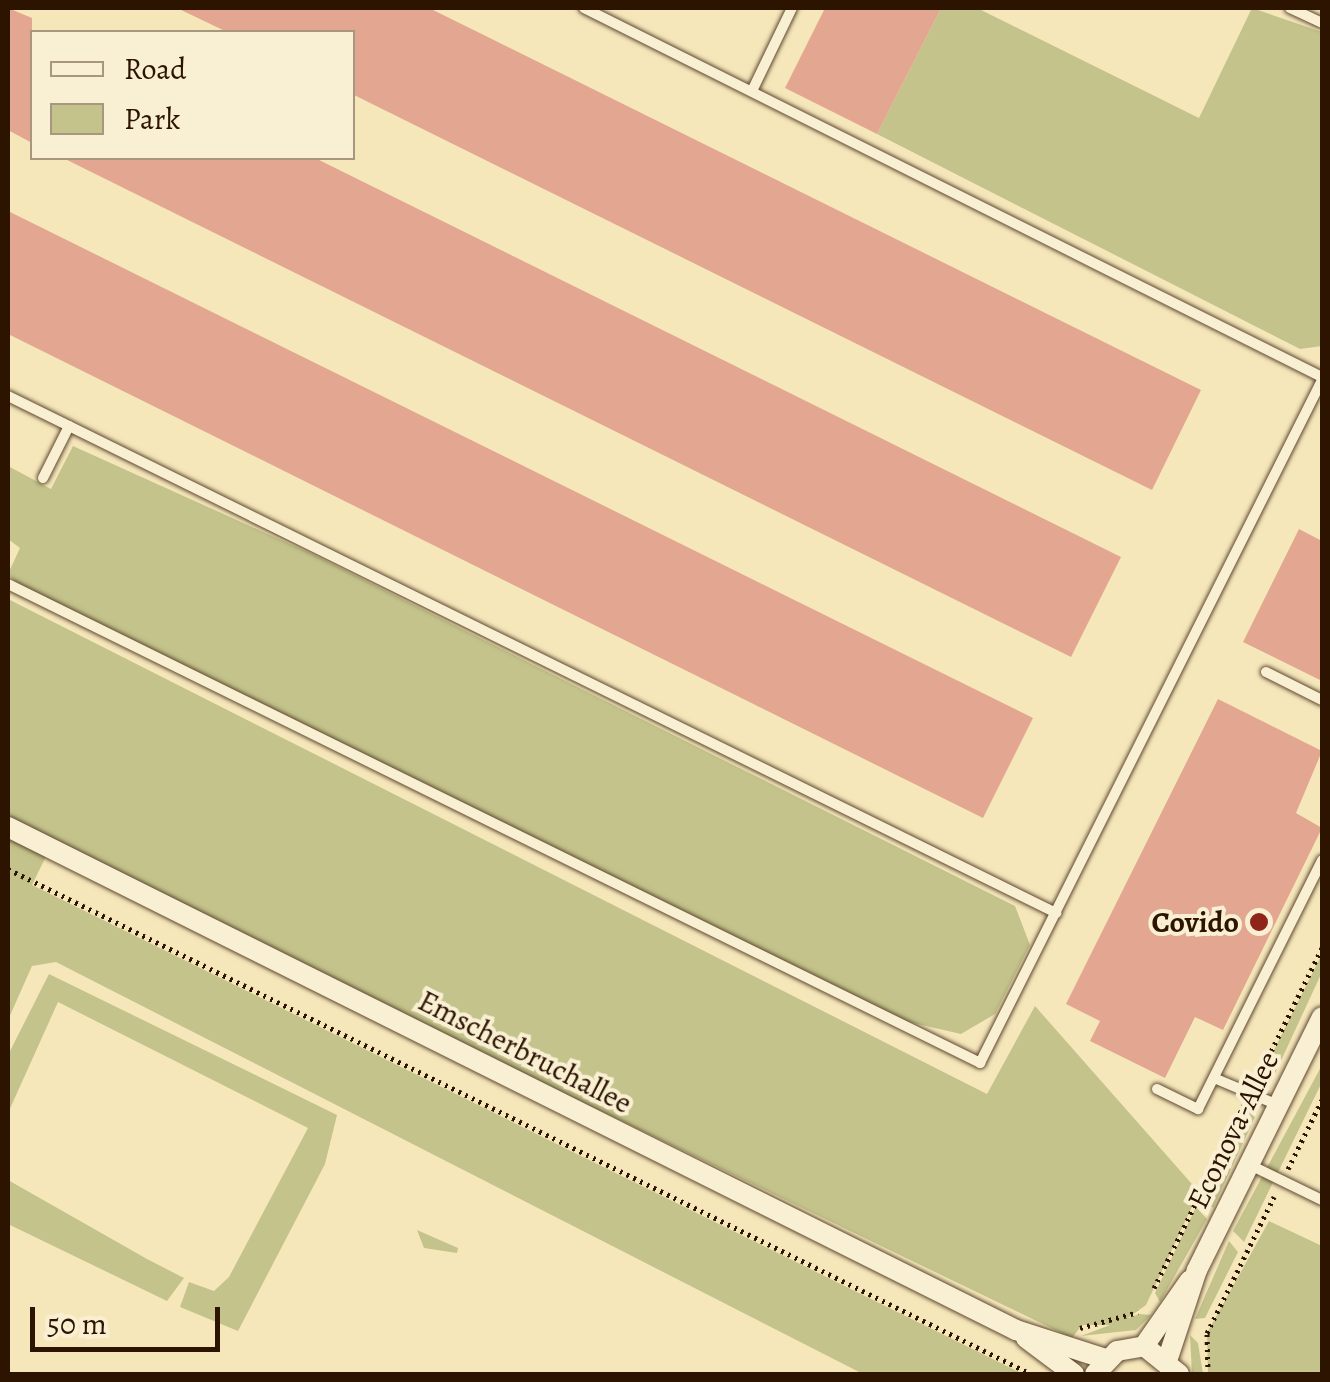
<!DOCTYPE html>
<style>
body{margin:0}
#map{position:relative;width:1330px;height:1382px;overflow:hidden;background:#f6e7bb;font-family:Alegreya,serif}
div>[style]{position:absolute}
.green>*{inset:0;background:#c3c38b}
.building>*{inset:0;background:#e2a691}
.path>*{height:5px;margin-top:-2.5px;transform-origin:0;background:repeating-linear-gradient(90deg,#2c1400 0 2.5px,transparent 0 7.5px)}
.roads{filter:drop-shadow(0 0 2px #5e492f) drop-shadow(0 0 2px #5e492f)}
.lane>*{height:10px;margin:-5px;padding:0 5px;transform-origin:5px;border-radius:5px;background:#f9efd3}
.street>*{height:20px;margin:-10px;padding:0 10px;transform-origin:10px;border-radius:10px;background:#f9efd3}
.dots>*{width:28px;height:28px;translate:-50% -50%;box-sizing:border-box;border:5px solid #f9efd3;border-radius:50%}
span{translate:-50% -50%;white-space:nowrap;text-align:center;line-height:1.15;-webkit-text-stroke:8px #f9efd3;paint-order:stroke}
.poi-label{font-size:30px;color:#2c1400;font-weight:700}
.right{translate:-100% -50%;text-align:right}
.street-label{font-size:30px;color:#2c1400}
.frame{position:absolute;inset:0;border:10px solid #2c1400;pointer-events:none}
.legend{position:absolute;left:30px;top:30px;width:325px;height:130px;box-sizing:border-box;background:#f9efd3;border:2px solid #a7977f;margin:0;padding:12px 18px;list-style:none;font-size:30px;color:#2c1400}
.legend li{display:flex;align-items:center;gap:20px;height:50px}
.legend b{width:50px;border:2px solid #a7977f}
.scale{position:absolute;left:30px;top:1307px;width:190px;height:45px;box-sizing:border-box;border:5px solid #2c1400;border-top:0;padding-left:12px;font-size:30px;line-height:35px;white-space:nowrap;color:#2c1400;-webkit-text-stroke:8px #f9efd3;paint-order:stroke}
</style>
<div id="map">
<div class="green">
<i style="clip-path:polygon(941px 8px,977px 8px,1199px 118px,1252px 8px,1322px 32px,1322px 346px,1300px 349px,877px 134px)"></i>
<i style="clip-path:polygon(73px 446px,312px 554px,1015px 906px,1030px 945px,995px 1014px,961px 1034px,900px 1020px,20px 585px,8px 574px,20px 548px,8px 539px,8px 466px,51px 489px)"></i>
<i style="clip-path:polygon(8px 599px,987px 1094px,1035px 1006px,1199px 1192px,1146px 1305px,1118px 1325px,1082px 1325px,1072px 1338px,51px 846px,32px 885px,1023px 1374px,863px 1374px,56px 962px,32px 966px,8px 1020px)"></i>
<i style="clip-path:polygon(1322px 954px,1322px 972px,1213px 1208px,1201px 1196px)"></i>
<i style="clip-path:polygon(49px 974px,337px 1115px,325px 1164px,238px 1331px,180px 1307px,189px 1282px,214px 1291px,229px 1277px,308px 1128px,58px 1002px,8px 1113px,8px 1055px)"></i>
<i style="clip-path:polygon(1322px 1065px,1322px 1082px,1244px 1242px,1233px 1231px)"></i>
<i style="clip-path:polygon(8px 1180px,147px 1259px,184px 1278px,167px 1301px,8px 1224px)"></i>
<i style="clip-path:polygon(1196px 1207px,1207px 1219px,1160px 1302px,1155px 1293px)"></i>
<i style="clip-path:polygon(1269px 1221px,1322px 1246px,1322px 1374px,1208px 1374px,1207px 1333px)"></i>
<i style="clip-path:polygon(417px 1230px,458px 1248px,457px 1253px,424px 1248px)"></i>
<i style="clip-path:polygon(1229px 1241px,1238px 1252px,1205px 1318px,1195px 1319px)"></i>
<i style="clip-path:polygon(1139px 1314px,1151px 1315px,1136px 1330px,1081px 1336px)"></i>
<i style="clip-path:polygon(1190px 1335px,1198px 1343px,1203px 1374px,1192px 1374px)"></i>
</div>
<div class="building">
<i style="clip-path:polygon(8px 8px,32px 18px,32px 143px,8px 130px)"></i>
<i style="clip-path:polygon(177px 8px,429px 8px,1201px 390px,1152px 490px,352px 94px,352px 32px,227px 32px)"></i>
<i style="clip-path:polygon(825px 8px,941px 8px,877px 134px,785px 88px)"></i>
<i style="clip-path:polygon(63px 158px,315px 158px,1121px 557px,1071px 657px)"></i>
<i style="clip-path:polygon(8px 211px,1033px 718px,983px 818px,8px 334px)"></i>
<i style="clip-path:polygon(1299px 529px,1322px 541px,1322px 681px,1243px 642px)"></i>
<i style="clip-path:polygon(1218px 699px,1322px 751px,1296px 813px,1322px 828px,1223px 1030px,1195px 1017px,1165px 1078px,1090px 1041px,1100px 1021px,1066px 1004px)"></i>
</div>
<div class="path">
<i style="left:8px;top:869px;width:1141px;rotate:26.27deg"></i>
<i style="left:1258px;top:1078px;width:145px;rotate:-63.8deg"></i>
<i style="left:1288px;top:1169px;width:77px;rotate:-63.8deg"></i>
<i style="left:1154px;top:1288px;width:204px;rotate:-63.8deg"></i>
<i style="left:1080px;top:1328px;width:60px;rotate:-15.4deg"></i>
<i style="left:1208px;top:1374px;width:41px;rotate:-91.4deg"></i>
<i style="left:1207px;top:1333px;width:152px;rotate:-63.8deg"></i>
</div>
<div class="roads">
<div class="lane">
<i style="left:584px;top:8px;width:825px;rotate:26.57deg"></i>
<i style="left:1290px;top:8px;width:35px;rotate:25deg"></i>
<i style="left:752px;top:91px;width:92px;rotate:-64.3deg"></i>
<i style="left:8px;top:396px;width:68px;rotate:26.2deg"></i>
<i style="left:43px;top:478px;width:58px;rotate:-63.4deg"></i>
<i style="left:69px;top:426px;width:1101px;rotate:26.26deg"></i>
<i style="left:8px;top:584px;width:1084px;rotate:26.23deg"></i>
<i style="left:980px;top:1063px;width:764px;rotate:-63.4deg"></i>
<i style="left:1266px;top:672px;width:63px;rotate:26.6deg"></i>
<i style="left:1214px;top:1078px;width:69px;rotate:22.9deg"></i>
<i style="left:1157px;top:1089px;width:46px;rotate:26deg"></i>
<i style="left:1198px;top:1109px;width:278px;rotate:-63.5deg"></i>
<i style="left:1250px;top:1165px;width:80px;rotate:25.9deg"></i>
</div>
<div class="street">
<i style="left:8px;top:827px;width:1127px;rotate:26.52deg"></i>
<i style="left:1016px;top:1330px;width:95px;rotate:17.9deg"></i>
<i style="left:1026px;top:1338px;width:60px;rotate:36.9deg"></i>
<i style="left:1144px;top:1346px;width:80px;rotate:-55.1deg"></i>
<i style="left:1168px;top:1358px;width:93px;rotate:-71.8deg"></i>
<i style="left:1197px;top:1270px;width:282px;rotate:-63.7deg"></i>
<i style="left:1095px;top:1374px;width:32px;rotate:-46deg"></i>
<i style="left:1117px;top:1351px;width:27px;rotate:-10deg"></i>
<i style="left:1144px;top:1346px;width:45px;rotate:38.7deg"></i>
</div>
</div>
<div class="dots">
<i style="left:1259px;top:922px;background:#8f2418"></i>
</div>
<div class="poi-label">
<span class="right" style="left:1239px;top:922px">Covido</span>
</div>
<div class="street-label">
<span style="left:525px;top:1052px;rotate:27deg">Emscherbruchallee</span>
<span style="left:1233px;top:1130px;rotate:-64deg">Econova-Allee</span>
</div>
<div class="frame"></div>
<ul class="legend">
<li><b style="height:12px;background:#f9efd3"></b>Road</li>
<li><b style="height:28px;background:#c3c38b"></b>Park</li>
</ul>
<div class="scale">50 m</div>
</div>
